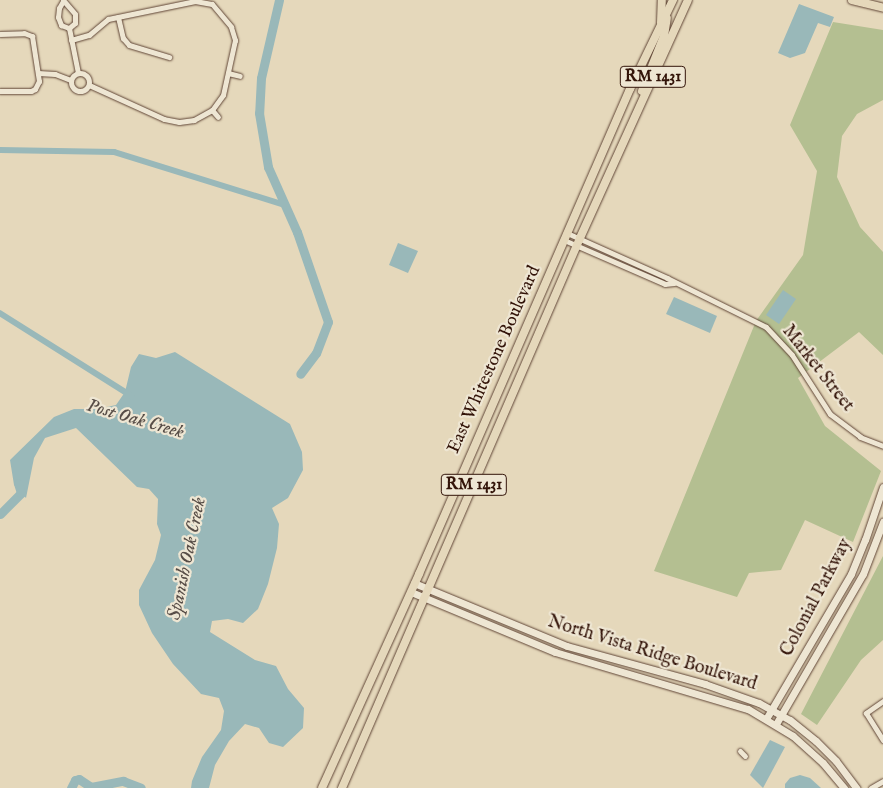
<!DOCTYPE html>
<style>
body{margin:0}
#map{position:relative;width:883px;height:788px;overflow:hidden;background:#e5d8bb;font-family:"IM FELL English",serif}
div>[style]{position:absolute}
.green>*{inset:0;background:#b4bf91}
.water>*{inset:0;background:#99b8b9}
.canal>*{height:5.5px;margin:-2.75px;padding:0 2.75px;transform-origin:2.75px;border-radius:2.75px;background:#99b8b9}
.river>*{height:9px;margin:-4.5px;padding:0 4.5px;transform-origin:4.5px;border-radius:4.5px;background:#99b8b9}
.roads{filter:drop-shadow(0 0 1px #604536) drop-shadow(0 0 1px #604536)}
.street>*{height:5px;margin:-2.5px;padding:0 2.5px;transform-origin:2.5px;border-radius:2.5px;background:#eee6d3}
.street>.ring{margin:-2.5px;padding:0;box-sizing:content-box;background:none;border:5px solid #eee6d3;border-radius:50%}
.secondary>*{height:7px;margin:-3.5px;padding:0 3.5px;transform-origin:3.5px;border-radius:3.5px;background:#eee6d3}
.primary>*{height:8px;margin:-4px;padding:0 4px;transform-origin:4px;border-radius:4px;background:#e5d8bb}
span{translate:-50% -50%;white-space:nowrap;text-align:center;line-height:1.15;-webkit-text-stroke:4.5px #eee6d3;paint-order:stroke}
.shield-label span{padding:1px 4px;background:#eee6d3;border:1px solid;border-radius:4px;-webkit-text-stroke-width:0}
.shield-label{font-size:16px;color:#331409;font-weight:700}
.street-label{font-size:18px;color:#331409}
.water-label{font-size:19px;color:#574d47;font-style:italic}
</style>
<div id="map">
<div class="green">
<i style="clip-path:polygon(833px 22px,883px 30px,883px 100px,857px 114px,842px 136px,837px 177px,860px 227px,883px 252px,883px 355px,859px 332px,798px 378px,825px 426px,881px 471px,853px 542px,805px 520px,781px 570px,749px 573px,737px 597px,654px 571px,756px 321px,803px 255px,817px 171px,790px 125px)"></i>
<i style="clip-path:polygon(883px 556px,883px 640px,861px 660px,817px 725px,801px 714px)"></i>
</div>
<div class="water">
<i style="clip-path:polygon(799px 4px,834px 17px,830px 27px,818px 23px,805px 53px,790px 58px,778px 53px)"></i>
<i style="clip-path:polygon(398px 243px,418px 251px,408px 273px,389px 265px)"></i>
<i style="clip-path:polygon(783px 290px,796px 299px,779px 324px,766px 315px)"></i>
<i style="clip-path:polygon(674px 297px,717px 316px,710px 333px,666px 314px)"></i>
<i style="clip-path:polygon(175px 352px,290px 424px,302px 452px,303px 470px,288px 498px,272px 508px,279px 524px,277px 548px,268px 584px,258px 609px,243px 623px,228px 619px,212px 621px,210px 632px,255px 660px,276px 666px,288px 689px,304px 708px,303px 728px,283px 747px,269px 743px,259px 728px,245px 724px,229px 741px,215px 765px,209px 788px,191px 788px,192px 781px,202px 757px,221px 730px,224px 711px,219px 698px,201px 694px,173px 664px,152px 633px,139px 605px,139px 590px,155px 560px,161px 535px,157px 524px,158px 499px,149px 489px,137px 487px,76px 428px,45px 438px,34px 458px,26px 498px,14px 485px,10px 460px,54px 417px,74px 409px,97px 409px,116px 405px,125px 392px,131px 367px,139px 354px,156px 358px)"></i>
<i style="clip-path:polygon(770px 740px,785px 747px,763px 788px,750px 775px)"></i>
<i style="clip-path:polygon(800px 775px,810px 778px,821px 788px,785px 788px,785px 784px,790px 778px)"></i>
</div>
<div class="canal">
<i style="left:0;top:150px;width:114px;rotate:1deg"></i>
<i style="left:114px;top:152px;width:179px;rotate:17.2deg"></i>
<i style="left:0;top:313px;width:156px;rotate:32.2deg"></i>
</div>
<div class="river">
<i style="left:279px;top:0;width:80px;rotate:103deg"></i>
<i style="left:261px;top:78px;width:35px;rotate:93deg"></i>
<i style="left:259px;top:113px;width:55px;rotate:80.5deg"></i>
<i style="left:268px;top:167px;width:71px;rotate:66deg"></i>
<i style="left:297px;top:232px;width:95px;rotate:71deg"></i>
<i style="left:328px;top:322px;width:33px;rotate:111deg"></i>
<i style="left:316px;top:353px;width:26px;rotate:127deg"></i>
<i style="left:0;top:514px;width:30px;rotate:-45deg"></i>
<i style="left:21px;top:493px;width:10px;rotate:-107deg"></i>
<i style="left:71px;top:788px;width:9px;rotate:-63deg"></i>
<i style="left:75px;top:780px;width:4px;rotate:-14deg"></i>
<i style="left:79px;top:779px;width:14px;rotate:34deg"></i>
<i style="left:91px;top:787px;width:33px;rotate:-11deg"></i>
<i style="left:123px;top:781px;width:19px;rotate:21deg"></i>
</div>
<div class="roads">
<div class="street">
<i style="left:63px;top:0;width:18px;rotate:49deg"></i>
<i style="left:75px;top:14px;width:9px;rotate:90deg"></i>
<i style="left:75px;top:23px;width:8px;rotate:140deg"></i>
<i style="left:63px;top:1px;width:8px;rotate:120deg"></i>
<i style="left:59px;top:8px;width:9px;rotate:96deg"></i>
<i style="left:58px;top:17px;width:9px;rotate:69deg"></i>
<i style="left:61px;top:25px;width:9px;rotate:21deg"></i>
<i style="left:118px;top:17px;width:22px;rotate:77deg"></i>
<i style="left:123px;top:38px;width:9px;rotate:49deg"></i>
<i style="left:129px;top:45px;width:42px;rotate:16.7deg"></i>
<i style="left:69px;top:28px;width:46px;rotate:78.7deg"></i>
<i style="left:0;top:34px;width:24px;rotate:-2deg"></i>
<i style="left:24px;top:33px;width:9px;rotate:21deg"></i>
<i style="left:32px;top:36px;width:46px;rotate:81.2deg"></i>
<i style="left:39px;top:81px;width:9px;rotate:117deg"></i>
<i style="left:35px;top:89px;width:4px;rotate:153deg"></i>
<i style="left:31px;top:91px;width:31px;rotate:180deg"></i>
<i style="left:71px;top:40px;width:19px;rotate:-16deg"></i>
<i style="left:89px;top:35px;width:25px;rotate:-40deg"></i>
<i style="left:108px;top:19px;width:89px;rotate:-11.7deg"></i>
<i style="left:195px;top:1px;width:17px;rotate:10deg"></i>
<i style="left:212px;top:4px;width:30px;rotate:50deg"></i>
<i style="left:231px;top:27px;width:14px;rotate:73deg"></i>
<i style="left:235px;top:40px;width:56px;rotate:102.3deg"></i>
<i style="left:223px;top:95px;width:19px;rotate:126deg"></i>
<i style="left:212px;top:110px;width:21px;rotate:151deg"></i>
<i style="left:194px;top:120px;width:15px;rotate:172deg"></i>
<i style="left:179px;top:122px;width:15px;rotate:-169deg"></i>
<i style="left:164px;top:119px;width:82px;rotate:-155.6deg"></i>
<i class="ring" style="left:71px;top:73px;width:13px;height:13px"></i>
<i style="left:38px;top:73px;width:17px;rotate:3deg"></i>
<i style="left:55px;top:74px;width:17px;rotate:21deg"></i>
<i style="left:228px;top:73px;width:12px;rotate:14deg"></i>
<i style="left:212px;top:110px;width:9px;rotate:49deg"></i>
<i style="left:567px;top:233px;width:110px;rotate:24.2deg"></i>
<i style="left:667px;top:278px;width:110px;rotate:26.3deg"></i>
<i style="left:766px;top:327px;width:38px;rotate:47deg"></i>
<i style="left:792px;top:355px;width:70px;rotate:57.2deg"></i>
<i style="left:830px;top:414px;width:38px;rotate:37deg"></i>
<i style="left:860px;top:437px;width:25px;rotate:21deg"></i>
<i style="left:564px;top:240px;width:110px;rotate:23.5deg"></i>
<i style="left:665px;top:284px;width:9px;rotate:-6deg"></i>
<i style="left:883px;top:701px;width:21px;rotate:145deg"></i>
<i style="left:866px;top:713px;width:32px;rotate:58deg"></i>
<i style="left:740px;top:751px;width:7px;rotate:45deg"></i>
<i style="left:871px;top:788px;width:14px;rotate:-30deg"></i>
</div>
<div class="secondary">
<i style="left:414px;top:583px;width:165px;rotate:22.4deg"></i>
<i style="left:567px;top:646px;width:143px;rotate:15.4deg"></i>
<i style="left:705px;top:684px;width:57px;rotate:19.4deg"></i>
<i style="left:759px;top:703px;width:35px;rotate:29deg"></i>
<i style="left:790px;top:720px;width:33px;rotate:39deg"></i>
<i style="left:816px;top:741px;width:28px;rotate:45deg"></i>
<i style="left:836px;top:761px;width:34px;rotate:53deg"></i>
<i style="left:411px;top:592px;width:156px;rotate:22.6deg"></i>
<i style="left:555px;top:652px;width:201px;rotate:16.5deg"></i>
<i style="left:748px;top:709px;width:52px;rotate:31deg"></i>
<i style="left:793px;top:736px;width:40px;rotate:42deg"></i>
<i style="left:823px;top:763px;width:33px;rotate:50deg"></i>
<i style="left:766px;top:719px;width:168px;rotate:-59.6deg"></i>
<i style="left:851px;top:574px;width:37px;rotate:-68deg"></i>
<i style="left:865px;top:540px;width:56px;rotate:-71.2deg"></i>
<i style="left:776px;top:724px;width:173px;rotate:-59.9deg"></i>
<i style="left:863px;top:574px;width:56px;rotate:-69deg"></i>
</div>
<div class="primary">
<i style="left:852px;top:0;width:32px;rotate:14deg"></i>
<i style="left:661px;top:23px;width:23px;rotate:-88deg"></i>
<i style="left:642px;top:91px;width:59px;rotate:-68.2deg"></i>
<i style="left:664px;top:36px;width:18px;rotate:-81deg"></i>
<i style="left:322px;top:788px;width:235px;rotate:-65.6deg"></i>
<i style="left:419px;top:574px;width:529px;rotate:-66.49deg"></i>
<i style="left:630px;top:89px;width:99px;rotate:-64.2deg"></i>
<i style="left:342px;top:788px;width:599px;rotate:-66.6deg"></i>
<i style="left:580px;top:238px;width:261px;rotate:-65.6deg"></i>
</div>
</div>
<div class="shield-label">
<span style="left:653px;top:77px">RM 1431</span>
<span style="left:474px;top:485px">RM 1431</span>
</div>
<div class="street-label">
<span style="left:495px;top:360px;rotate:-66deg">East Whitestone Boulevard</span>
<span style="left:817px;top:369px;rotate:52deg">Market Street</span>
<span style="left:817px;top:598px;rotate:-62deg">Colonial Parkway</span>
<span style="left:652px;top:654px;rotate:17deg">North Vista Ridge Boulevard</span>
</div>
<div class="water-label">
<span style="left:135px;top:420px;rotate:16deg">Post Oak Creek</span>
<span style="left:188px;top:559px;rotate:-78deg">Spanish Oak Creek</span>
</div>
</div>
